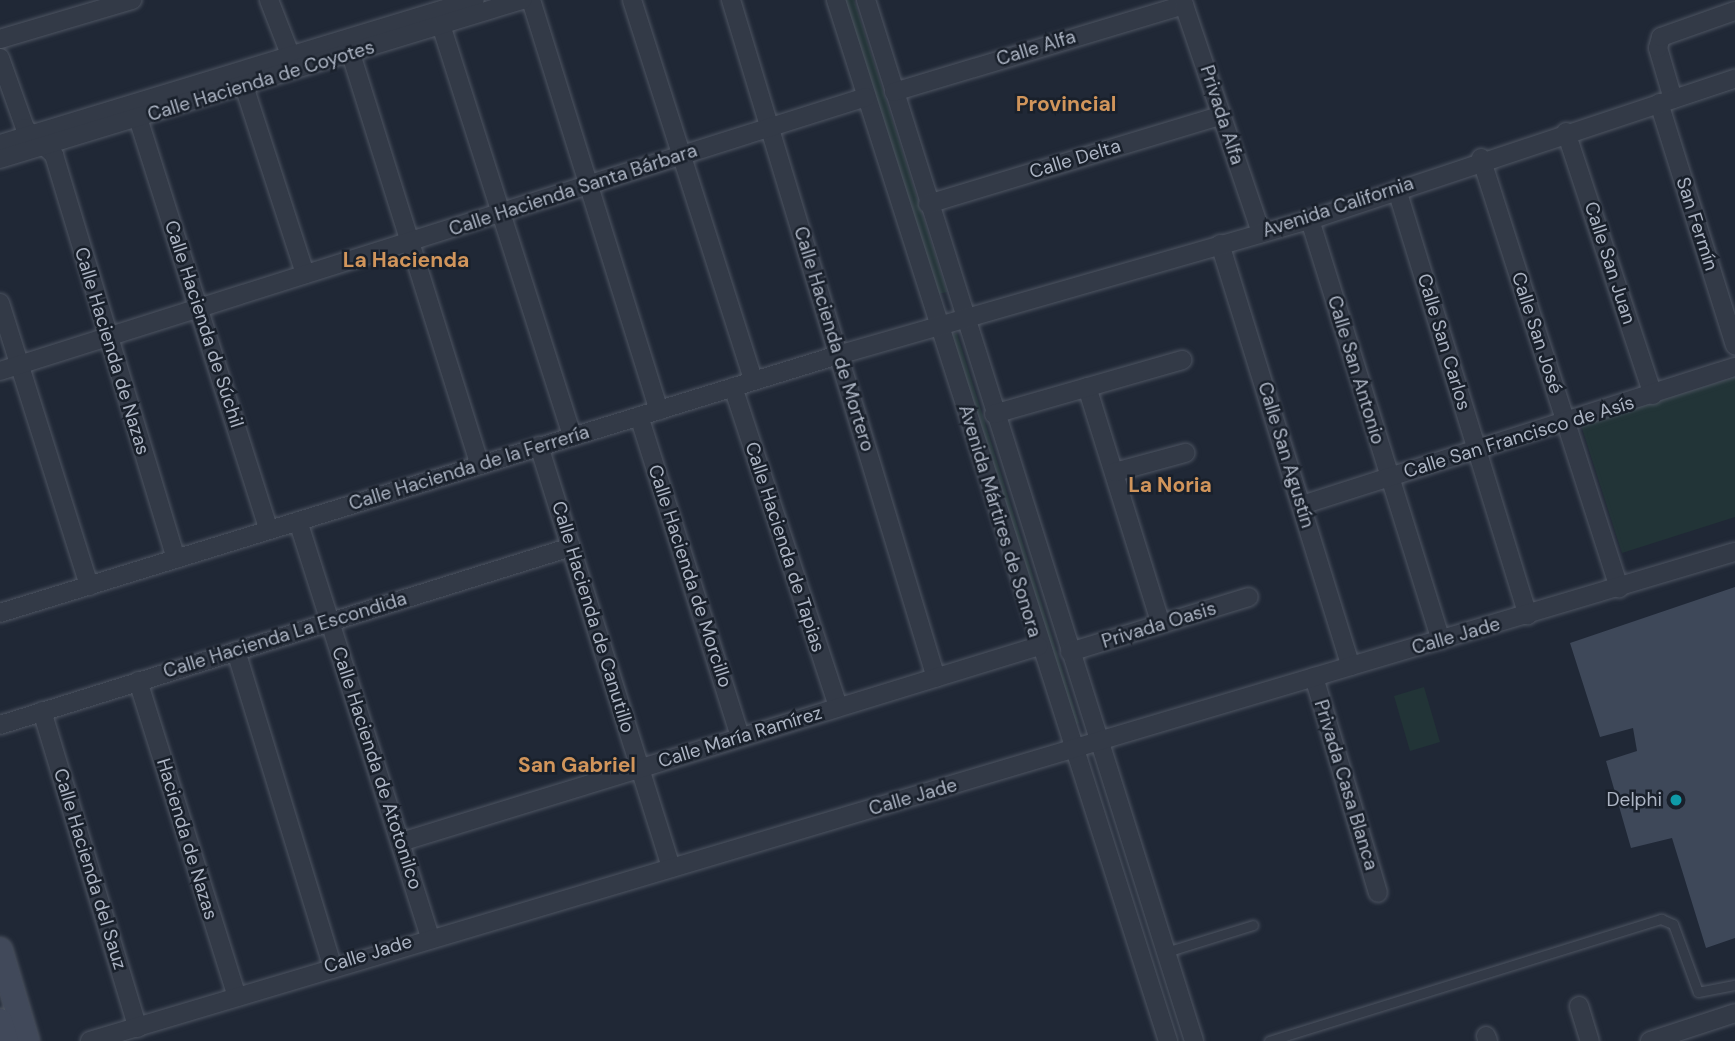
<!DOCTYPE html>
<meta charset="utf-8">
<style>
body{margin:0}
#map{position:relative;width:1735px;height:1041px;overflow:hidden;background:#202836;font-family:"DM Sans",sans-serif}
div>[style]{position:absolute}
.green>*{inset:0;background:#223437}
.building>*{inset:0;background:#3e4859}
.roads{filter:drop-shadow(0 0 2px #4e5562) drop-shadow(0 0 2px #4e5562)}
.lane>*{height:9px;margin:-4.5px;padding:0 4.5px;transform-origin:4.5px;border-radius:4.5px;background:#333a47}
.street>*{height:18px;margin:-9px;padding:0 9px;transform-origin:9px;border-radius:9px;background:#333a47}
.secondary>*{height:24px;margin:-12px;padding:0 12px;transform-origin:12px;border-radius:12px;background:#41495a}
.dots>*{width:19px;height:19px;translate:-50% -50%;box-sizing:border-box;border:4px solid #19202b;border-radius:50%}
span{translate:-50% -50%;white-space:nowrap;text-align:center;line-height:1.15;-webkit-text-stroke:5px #19202b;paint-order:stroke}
.street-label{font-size:19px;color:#adb5c4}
.poi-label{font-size:19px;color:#adb5c4}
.right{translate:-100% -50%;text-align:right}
.neighbourhood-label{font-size:21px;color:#d1955b;font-weight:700}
</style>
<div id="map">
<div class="green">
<i style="clip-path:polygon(841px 0,854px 0,947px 292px,934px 295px)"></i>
<i style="clip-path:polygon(957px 333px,1079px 723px,1068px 726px,945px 337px)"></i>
<i style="clip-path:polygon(1735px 377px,1735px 517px,1622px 553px,1581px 425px)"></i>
<i style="clip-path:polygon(1424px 687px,1440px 742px,1410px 751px,1394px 696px)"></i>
</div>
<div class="building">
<i style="clip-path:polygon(1735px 587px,1735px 938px,1706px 948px,1672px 838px,1631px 848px,1606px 761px,1637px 751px,1633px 728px,1600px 737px,1570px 643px)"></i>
</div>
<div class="roads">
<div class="lane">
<i style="left:1166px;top:952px;width:91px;rotate:-17.2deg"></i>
<i style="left:1269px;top:1041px;width:411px;rotate:-17.3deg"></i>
<i style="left:1661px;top:919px;width:13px;rotate:23deg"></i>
<i style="left:1673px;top:924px;width:72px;rotate:69.8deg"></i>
<i style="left:1698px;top:992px;width:38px;rotate:-11deg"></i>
</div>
<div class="street">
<i style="left:269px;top:0;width:72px;rotate:68.8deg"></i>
<i style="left:531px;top:0;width:430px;rotate:72.7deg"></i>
<i style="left:632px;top:0;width:399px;rotate:72.3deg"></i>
<i style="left:731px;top:0;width:708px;rotate:73.18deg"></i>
<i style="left:836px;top:0;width:1093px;rotate:72.31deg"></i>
<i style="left:866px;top:0;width:1091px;rotate:72.51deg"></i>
<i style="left:441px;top:25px;width:431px;rotate:72.3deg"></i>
<i style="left:0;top:39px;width:138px;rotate:-16.5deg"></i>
<i style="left:351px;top:54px;width:431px;rotate:72.6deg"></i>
<i style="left:0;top:58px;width:74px;rotate:70.3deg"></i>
<i style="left:25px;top:128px;width:40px;rotate:43deg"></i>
<i style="left:54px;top:155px;width:422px;rotate:73.2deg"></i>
<i style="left:244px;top:86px;width:198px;rotate:72deg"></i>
<i style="left:894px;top:92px;width:303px;rotate:-16.7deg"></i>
<i style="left:1184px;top:5px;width:241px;rotate:71.3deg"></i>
<i style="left:1673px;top:99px;width:53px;rotate:-106.4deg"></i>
<i style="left:1658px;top:48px;width:11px;rotate:-75deg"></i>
<i style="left:1661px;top:37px;width:78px;rotate:-19.4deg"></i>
<i style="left:1659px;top:103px;width:254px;rotate:72.6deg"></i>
<i style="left:138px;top:118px;width:432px;rotate:72.4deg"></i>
<i style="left:1566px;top:132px;width:277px;rotate:71.7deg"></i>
<i style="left:0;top:144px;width:496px;rotate:-16.9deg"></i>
<i style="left:1481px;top:158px;width:452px;rotate:72.2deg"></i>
<i style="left:0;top:159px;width:546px;rotate:-16.94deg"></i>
<i style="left:1397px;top:190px;width:445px;rotate:72.9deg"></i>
<i style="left:928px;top:204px;width:307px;rotate:-16.8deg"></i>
<i style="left:1310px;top:220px;width:440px;rotate:72.7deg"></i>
<i style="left:1220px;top:244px;width:442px;rotate:72.8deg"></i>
<i style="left:0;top:303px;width:297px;rotate:72.5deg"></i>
<i style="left:0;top:371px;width:908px;rotate:-17.56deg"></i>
<i style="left:733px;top:387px;width:337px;rotate:71.8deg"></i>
<i style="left:1087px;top:387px;width:248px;rotate:72.7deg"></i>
<i style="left:994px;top:414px;width:196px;rotate:-16deg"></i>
<i style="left:639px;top:416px;width:336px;rotate:72.5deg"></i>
<i style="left:539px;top:446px;width:442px;rotate:72.6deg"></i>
<i style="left:1115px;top:472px;width:73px;rotate:-15.2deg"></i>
<i style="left:1302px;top:505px;width:454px;rotate:-17.7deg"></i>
<i style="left:298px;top:521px;width:435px;rotate:72.4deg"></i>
<i style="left:0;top:613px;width:877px;rotate:-17.11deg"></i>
<i style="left:838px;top:355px;width:491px;rotate:-16deg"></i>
<i style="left:1310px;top:220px;width:448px;rotate:-18.4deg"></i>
<i style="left:236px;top:651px;width:328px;rotate:73deg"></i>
<i style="left:1070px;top:652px;width:187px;rotate:-17.1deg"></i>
<i style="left:1314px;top:677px;width:225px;rotate:73.5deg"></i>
<i style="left:138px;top:681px;width:331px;rotate:72.6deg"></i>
<i style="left:42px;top:711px;width:331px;rotate:73.2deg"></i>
<i style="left:0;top:725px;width:598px;rotate:-17.31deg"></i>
<i style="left:401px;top:842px;width:667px;rotate:-17.08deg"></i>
<i style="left:1579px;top:1006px;width:37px;rotate:73deg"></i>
<i style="left:1486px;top:1036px;width:5px;rotate:68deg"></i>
<i style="left:90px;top:1041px;width:1716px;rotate:-16.56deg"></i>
<i style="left:1650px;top:1041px;width:89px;rotate:-18.2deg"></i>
</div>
<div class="secondary">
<i style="left:0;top:950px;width:95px;rotate:73.5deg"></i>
<i style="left:0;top:1021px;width:21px;rotate:73deg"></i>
</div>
</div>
<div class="dots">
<i style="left:1676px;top:800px;background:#0f9aa8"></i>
</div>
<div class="street-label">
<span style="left:1036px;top:48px;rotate:-17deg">Calle Alfa</span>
<span style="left:261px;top:81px;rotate:-17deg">Calle Hacienda de Coyotes</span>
<span style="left:1222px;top:115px;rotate:72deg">Privada Alfa</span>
<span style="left:1075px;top:159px;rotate:-17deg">Calle Delta</span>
<span style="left:573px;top:190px;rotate:-18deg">Calle Hacienda Santa Bárbara</span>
<span style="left:1338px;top:207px;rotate:-18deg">Avenida California</span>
<span style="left:1697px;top:224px;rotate:72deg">San Fermín</span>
<span style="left:1610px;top:263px;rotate:72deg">Calle San Juan</span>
<span style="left:204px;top:324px;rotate:72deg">Calle Hacienda de Súchil</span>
<span style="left:1537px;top:333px;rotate:72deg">Calle San José</span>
<span style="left:834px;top:339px;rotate:73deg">Calle Hacienda de Mortero</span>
<span style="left:1444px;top:342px;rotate:73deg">Calle San Carlos</span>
<span style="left:112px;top:351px;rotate:73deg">Calle Hacienda de Nazas</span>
<span style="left:1356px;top:370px;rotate:73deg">Calle San Antonio</span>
<span style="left:1519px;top:437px;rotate:-17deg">Calle San Francisco de Asís</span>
<span style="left:1286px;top:455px;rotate:73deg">Calle San Agustín</span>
<span style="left:469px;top:468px;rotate:-17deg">Calle Hacienda de la Ferrería</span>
<span style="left:1000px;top:521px;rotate:73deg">Avenida Mártires de Sonora</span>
<span style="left:785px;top:547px;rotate:72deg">Calle Hacienda de Tapias</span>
<span style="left:690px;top:576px;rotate:72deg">Calle Hacienda de Morcillo</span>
<span style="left:593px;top:617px;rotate:73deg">Calle Hacienda de Canutillo</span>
<span style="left:1159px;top:625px;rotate:-17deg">Privada Oasis</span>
<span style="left:285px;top:635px;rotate:-17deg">Calle Hacienda La Escondida</span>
<span style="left:1456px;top:636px;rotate:-16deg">Calle Jade</span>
<span style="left:740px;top:737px;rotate:-17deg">Calle María Ramírez</span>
<span style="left:377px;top:768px;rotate:72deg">Calle Hacienda de Atotonilco</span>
<span style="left:1346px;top:785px;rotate:73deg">Privada Casa Blanca</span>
<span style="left:913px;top:797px;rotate:-16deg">Calle Jade</span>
<span style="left:187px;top:839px;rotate:73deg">Hacienda de Nazas</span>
<span style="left:90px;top:869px;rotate:73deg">Calle Hacienda del Sauz</span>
<span style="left:368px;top:954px;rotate:-17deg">Calle Jade</span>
</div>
<div class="poi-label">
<span class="right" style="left:1662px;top:800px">Delphi</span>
</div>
<div class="neighbourhood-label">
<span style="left:1066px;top:104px">Provincial</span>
<span style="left:406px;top:260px">La Hacienda</span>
<span style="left:1170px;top:485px">La Noria</span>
<span style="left:577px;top:765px">San Gabriel</span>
</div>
</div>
